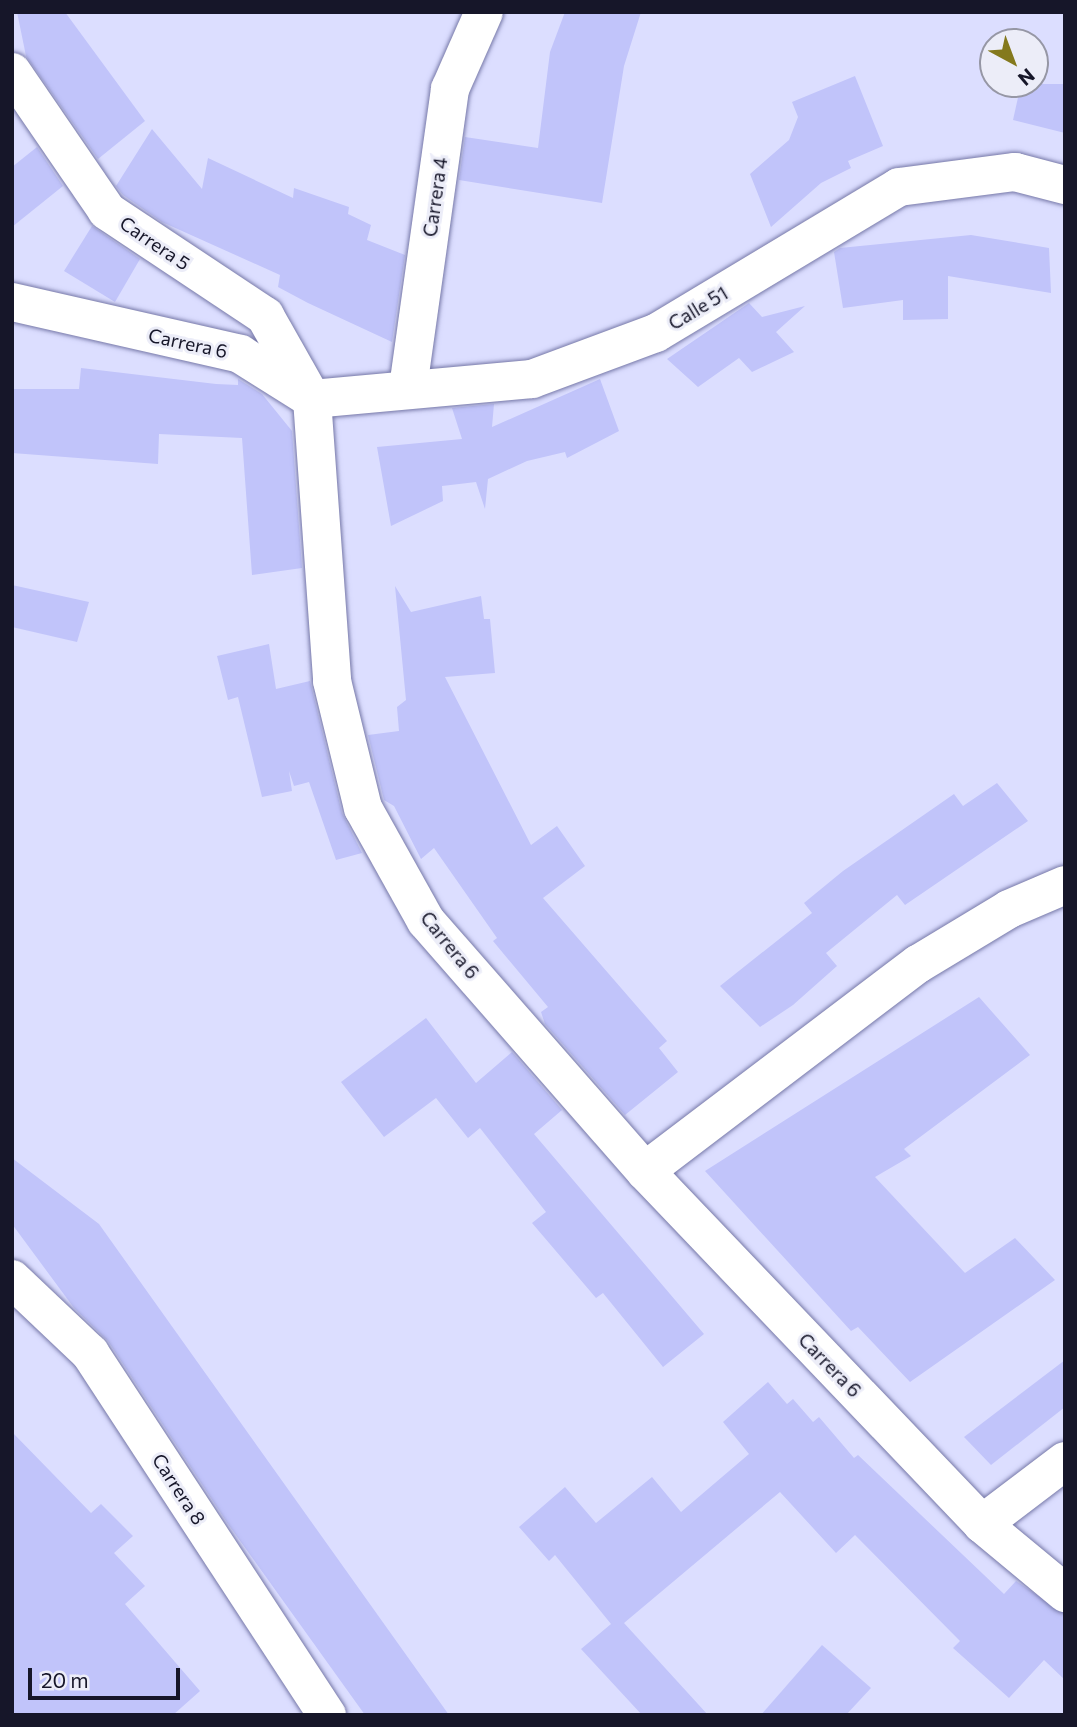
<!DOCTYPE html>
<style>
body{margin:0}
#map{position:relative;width:1077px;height:1727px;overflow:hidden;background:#dcdeff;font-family:Commissioner,sans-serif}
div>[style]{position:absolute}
.building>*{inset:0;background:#c1c4fa}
.roads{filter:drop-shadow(0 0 2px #7678a8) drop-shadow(0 0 2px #7678a8)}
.minor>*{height:38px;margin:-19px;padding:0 19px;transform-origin:19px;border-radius:19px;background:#fff}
span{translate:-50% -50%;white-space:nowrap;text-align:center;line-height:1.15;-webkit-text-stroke:6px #ecedf8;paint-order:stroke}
.street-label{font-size:19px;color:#161629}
.frame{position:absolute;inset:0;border:14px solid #161629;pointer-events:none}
.north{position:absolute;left:979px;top:28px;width:70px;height:70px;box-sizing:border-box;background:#ecedf8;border:2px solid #9697a5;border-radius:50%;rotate:139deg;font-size:19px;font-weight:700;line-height:28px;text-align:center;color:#161629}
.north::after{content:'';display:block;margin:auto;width:24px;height:32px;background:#84791d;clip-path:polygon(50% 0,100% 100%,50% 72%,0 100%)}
.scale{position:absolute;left:28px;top:1668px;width:152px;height:32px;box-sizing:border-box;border:4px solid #161629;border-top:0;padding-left:9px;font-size:21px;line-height:24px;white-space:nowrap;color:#161629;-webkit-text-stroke:5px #ecedf8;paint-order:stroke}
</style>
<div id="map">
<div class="building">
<i style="clip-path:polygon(17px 12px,65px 12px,145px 121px,98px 159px,26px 56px)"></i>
<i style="clip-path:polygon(565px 12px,641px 12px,624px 66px,602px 203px,459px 180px,465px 137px,538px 148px,550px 52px)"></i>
<i style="clip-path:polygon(855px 76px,883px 146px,848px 161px,851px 168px,821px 183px,771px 227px,750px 174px,789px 140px,798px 117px,792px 102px)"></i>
<i style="clip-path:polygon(1021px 84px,1065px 84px,1065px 133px,1013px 120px)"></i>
<i style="clip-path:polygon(152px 129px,202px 189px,208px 158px,293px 198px,294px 188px,349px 207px,348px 214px,371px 225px,367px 240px,405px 255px,392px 342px,308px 303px,278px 287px,280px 275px,162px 222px,123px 195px,116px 186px)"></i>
<i style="clip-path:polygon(37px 147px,63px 186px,12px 227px,12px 167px)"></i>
<i style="clip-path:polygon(92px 226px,140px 259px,115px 302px,64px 271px)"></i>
<i style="clip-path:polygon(971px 235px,1049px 248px,1051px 293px,948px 276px,948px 319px,903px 320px,903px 300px,843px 308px,834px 252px,840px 248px)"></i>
<i style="clip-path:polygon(749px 303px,762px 317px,805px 306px,776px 332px,794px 352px,752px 372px,739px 358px,698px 387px,667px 359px)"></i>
<i style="clip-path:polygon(81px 368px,216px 384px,238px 385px,238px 379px,262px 394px,292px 431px,302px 568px,252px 575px,242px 438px,159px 434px,158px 464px,12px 453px,12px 389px,79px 389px)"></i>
<i style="clip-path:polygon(600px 379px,619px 431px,567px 458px,565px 452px,527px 461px,488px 479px,485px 509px,476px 482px,442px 486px,443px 501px,391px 526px,377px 447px,462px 439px,452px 408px,494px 404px,492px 427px)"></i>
<i style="clip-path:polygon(12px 585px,89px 602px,77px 642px,12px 627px)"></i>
<i style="clip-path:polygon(395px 586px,411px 612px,481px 596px,484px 619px,490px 619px,495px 673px,445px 677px,531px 845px,557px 826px,585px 866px,543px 898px,667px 1041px,659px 1048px,678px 1072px,625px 1115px,545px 1024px,541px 1012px,548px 1007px,493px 941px,497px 938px,434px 848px,421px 859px,394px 806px,384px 800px,368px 735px,399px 731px,397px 707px,406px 700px)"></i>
<i style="clip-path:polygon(269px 644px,276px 689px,310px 681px,342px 813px,362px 853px,336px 860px,309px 782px,294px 786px,289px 771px,292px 791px,262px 797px,238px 697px,228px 700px,217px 656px)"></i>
<i style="clip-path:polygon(997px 783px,1028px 821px,905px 905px,897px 895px,826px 953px,837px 966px,793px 1005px,760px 1027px,720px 986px,812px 913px,804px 903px,843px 871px,954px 794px,963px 806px)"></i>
<i style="clip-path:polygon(979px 997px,1030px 1055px,904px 1149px,911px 1156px,875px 1177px,965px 1273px,1015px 1238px,1055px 1280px,910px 1382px,858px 1327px,851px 1331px,705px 1171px)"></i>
<i style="clip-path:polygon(426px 1018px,476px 1083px,512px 1052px,562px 1110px,534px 1134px,704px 1334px,663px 1367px,603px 1293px,596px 1298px,532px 1223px,546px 1212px,480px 1128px,468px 1138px,436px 1098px,384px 1137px,341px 1082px)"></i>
<i style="clip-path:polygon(12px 1158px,99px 1224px,449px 1715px,365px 1715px,228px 1524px,108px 1341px,74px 1308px,12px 1224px)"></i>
<i style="clip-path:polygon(1065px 1360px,1065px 1407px,991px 1465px,964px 1437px)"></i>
<i style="clip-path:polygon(768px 1382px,787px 1404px,793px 1399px,813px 1422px,819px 1417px,854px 1458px,858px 1455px,1004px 1594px,1016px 1581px,1065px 1614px,1065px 1680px,1044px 1660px,1009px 1698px,953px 1648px,960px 1641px,855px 1535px,836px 1553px,780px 1492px,624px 1623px,708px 1715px,642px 1715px,581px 1649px,611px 1624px,555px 1555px,549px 1561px,519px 1527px,565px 1487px,596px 1523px,652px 1477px,681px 1512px,749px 1454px,723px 1422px)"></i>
<i style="clip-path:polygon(12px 1432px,91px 1513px,101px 1504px,133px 1536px,114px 1553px,145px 1586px,125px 1604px,200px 1691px,173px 1715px,12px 1715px)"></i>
<i style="clip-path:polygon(822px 1645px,871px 1688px,846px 1715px,761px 1715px)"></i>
</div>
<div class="roads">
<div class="minor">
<i style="left:12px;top:72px;width:168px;rotate:55.6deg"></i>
<i style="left:107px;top:211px;width:190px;rotate:33.6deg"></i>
<i style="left:265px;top:316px;width:95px;rotate:60.5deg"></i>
<i style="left:312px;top:399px;width:283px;rotate:85.9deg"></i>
<i style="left:332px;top:681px;width:131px;rotate:76.3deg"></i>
<i style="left:363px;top:808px;width:129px;rotate:60.9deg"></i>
<i style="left:426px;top:921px;width:332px;rotate:48.8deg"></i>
<i style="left:645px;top:1171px;width:488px;rotate:46.3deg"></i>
<i style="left:982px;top:1524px;width:108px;rotate:39.7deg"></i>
<i style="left:12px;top:302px;width:234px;rotate:12.8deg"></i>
<i style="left:240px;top:354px;width:79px;rotate:32.1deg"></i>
<i style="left:408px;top:388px;width:302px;rotate:-82deg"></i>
<i style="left:450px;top:89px;width:84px;rotate:-66.2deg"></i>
<i style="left:312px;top:399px;width:221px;rotate:-5.2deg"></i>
<i style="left:532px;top:379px;width:132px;rotate:-20.4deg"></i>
<i style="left:656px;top:333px;width:283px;rotate:-31deg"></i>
<i style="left:899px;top:187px;width:117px;rotate:-7.4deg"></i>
<i style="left:1015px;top:172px;width:52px;rotate:14.6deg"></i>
<i style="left:645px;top:1171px;width:343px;rotate:-37.2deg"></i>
<i style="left:918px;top:964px;width:106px;rotate:-31.1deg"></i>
<i style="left:1009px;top:909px;width:61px;rotate:-23.2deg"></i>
<i style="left:12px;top:1279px;width:108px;rotate:43.5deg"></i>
<i style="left:90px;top:1353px;width:433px;rotate:56.8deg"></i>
<i style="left:982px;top:1524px;width:104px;rotate:-37.2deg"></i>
</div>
</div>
<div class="street-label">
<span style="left:435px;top:197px;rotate:-82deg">Carrera 4</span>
<span style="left:155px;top:243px;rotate:34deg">Carrera 5</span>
<span style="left:698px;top:308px;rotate:-31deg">Calle 51</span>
<span style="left:188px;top:343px;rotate:12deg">Carrera 6</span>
<span style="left:450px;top:945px;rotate:51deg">Carrera 6</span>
<span style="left:830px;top:1365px;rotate:46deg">Carrera 6</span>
<span style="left:179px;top:1489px;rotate:57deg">Carrera 8</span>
</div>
<div class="frame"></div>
<div class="north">N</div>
<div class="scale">20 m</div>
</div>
